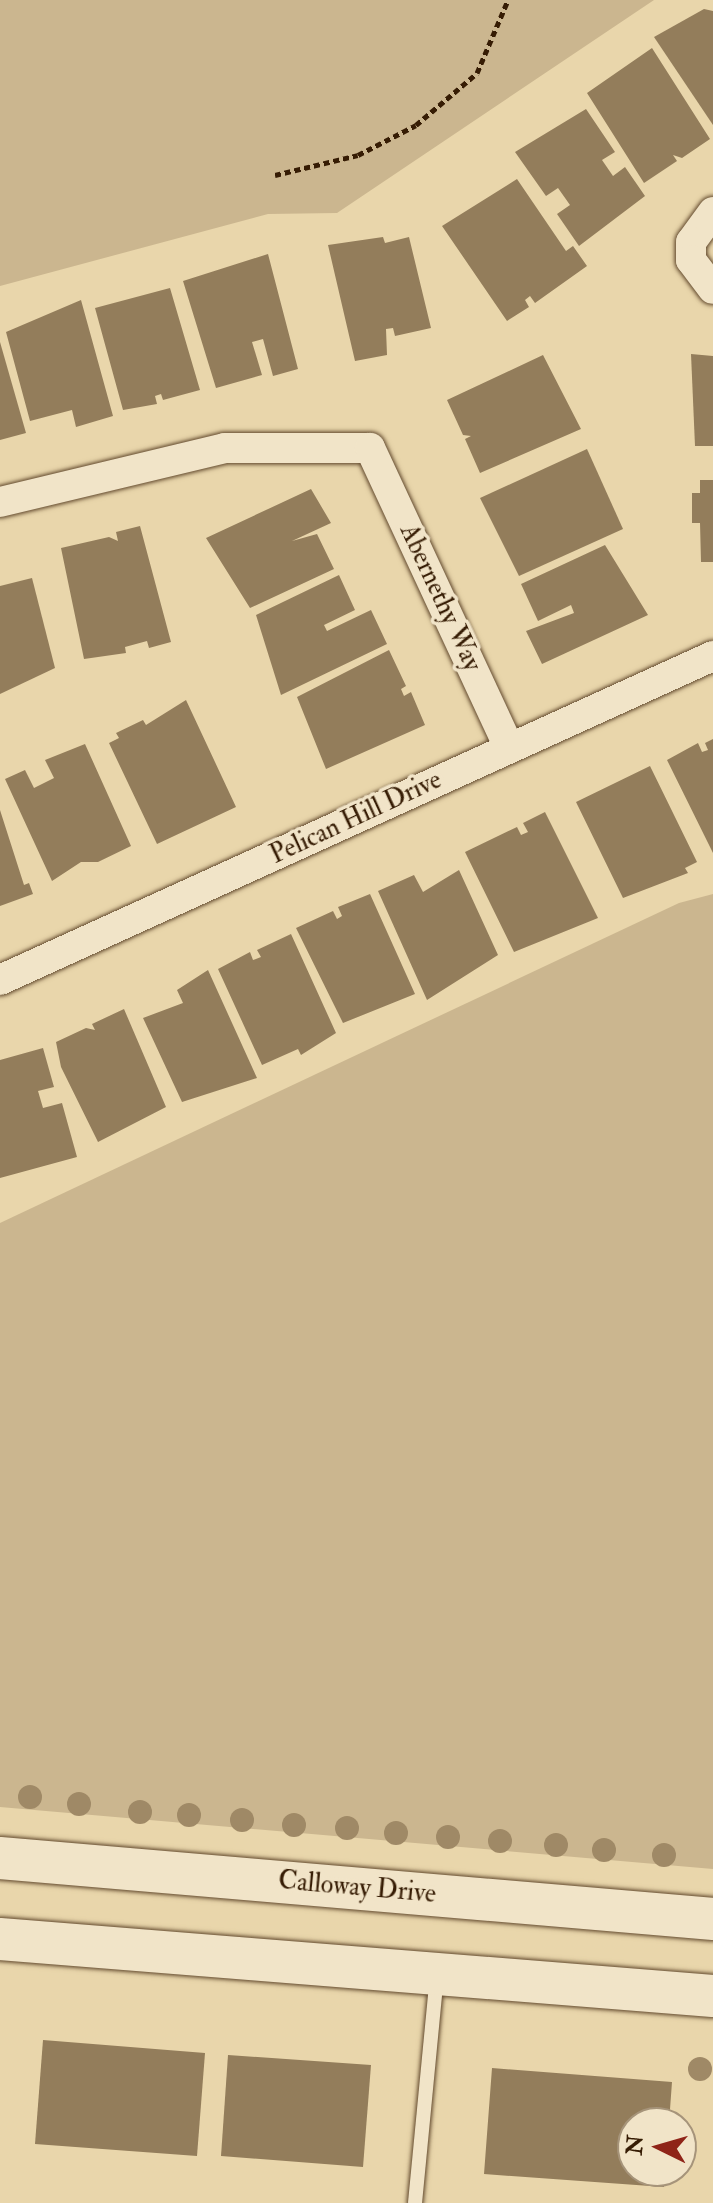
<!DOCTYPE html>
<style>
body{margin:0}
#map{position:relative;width:713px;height:2203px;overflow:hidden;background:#e9d6ab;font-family:"IM FELL Double Pica",serif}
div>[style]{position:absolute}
.green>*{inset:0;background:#cbb68f}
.building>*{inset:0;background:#937d5b}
.path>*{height:5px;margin-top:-2.5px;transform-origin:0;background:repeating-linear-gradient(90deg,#361c04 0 6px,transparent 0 10px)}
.roads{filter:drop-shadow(0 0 2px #634a2e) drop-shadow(0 0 2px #634a2e)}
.lane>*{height:14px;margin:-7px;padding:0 7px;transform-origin:7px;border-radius:7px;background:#f1e4c8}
.street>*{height:30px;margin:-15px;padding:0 15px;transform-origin:15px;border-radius:15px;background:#f1e4c8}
.secondary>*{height:42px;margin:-21px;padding:0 21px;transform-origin:21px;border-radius:21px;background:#f1e4c8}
.trees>*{width:24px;height:24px;margin:-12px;border-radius:50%;background:#9f8966}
span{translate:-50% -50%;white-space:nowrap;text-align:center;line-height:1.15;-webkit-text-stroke:7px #f1e4c8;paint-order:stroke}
.street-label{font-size:26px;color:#361c04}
.north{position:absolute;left:617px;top:2107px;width:80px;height:80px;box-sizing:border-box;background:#f1e4c8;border:2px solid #a6947a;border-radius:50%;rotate:275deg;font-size:22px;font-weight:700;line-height:32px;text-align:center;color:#361c04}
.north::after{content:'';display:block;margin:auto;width:28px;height:36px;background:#8f2418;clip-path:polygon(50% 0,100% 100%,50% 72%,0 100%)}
</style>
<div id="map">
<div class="green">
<i style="clip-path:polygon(0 0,654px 0,337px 213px,268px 214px,0 286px)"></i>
<i style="clip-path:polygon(713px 894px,713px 1869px,0 1807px,0 1223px,679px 903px)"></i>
</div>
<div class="building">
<i style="clip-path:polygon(704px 9px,713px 11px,713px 125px,654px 37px)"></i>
<i style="clip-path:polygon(652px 48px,710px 139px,682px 158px,673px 155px,677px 161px,644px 183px,587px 93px)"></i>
<i style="clip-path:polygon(586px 109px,615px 152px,602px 160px,613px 176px,625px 167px,645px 196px,579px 246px,557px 214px,570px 205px,558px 188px,546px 196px,515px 152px)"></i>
<i style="clip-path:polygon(517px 179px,566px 251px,573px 246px,587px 266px,535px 303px,530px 296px,525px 300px,529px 307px,507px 321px,442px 226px)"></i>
<i style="clip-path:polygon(383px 237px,385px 243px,409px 237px,431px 328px,395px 336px,393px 328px,386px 329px,387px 355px,355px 361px,328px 245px)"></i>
<i style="clip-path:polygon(268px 254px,298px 369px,273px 376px,263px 339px,252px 342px,262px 375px,216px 388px,183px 281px)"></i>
<i style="clip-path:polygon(170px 288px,200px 390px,163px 400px,161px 394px,155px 396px,157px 404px,123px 410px,95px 308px)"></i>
<i style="clip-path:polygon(81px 300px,113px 416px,76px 427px,72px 410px,30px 421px,6px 332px)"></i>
<i style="clip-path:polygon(0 342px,26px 433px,0 440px)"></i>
<i style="clip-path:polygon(691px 354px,713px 356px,713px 446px,695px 446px)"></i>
<i style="clip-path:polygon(543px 355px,581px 429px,480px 473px,465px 439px,471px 436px,463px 435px,447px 400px)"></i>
<i style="clip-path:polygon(587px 449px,623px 529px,519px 576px,480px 498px)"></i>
<i style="clip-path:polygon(700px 480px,713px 480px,713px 562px,701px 562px,700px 523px,692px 523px,692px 493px,700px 493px)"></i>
<i style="clip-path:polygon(311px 489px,331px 523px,292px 541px,317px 534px,334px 569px,250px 608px,206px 538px)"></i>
<i style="clip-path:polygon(140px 526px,171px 642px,149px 648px,147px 641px,125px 647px,126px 653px,84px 659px,61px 548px,109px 537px,118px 541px,116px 532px)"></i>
<i style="clip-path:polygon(605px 545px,648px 615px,542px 664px,526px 631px,574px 613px,571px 605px,538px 621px,521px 584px)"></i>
<i style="clip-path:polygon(339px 575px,355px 610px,324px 625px,327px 631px,371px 610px,387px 644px,281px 695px,256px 615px)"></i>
<i style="clip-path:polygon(32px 578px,55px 668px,0 694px,0 586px)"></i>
<i style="clip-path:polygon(389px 650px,406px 686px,401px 689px,404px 696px,411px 692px,425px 725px,326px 769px,297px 697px)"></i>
<i style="clip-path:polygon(186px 700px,236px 807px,157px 844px,109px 743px,119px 738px,116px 733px,143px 720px,146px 725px)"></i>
<i style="clip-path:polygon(713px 739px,713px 853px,667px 760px,698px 743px,702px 752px,708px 750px,705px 743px)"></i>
<i style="clip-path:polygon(85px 744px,131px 846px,98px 862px,81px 862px,52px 881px,5px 779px,25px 770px,34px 788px,54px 778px,45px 760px)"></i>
<i style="clip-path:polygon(650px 766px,697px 862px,685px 868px,688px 873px,623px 898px,576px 802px)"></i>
<i style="clip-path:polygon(0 810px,24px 885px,29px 883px,33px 894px,0 906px)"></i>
<i style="clip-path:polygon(545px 812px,598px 918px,514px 952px,465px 852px,517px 827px,521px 835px,528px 832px,523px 823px)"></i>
<i style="clip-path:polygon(459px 870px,498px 955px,427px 1000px,378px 891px,414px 875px,423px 892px)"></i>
<i style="clip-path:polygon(370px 894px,415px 994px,343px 1023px,296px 928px,333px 911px,337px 919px,342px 916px,338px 907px)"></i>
<i style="clip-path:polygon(291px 934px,336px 1033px,301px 1055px,298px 1049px,262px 1065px,218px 969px,250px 952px,253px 960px,261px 957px,257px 950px)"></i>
<i style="clip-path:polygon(208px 970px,257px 1078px,182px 1102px,143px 1018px,183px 1003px,177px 990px)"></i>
<i style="clip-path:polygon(124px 1009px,166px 1107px,98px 1142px,61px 1067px,56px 1042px,86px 1028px,95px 1030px,92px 1024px)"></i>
<i style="clip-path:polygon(43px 1048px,54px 1087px,38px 1091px,43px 1108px,62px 1103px,77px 1157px,0 1178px,0 1060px)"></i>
<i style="clip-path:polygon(43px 2040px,205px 2053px,197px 2156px,35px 2144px)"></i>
<i style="clip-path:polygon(228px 2055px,371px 2065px,363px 2167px,221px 2156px)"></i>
<i style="clip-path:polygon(492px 2068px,672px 2082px,669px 2123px,633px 2123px,633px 2171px,665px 2171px,664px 2187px,484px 2174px)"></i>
</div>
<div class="path">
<i style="left:275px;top:175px;width:85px;rotate:-13.5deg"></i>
<i style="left:358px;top:155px;width:65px;rotate:-27.3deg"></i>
<i style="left:416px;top:125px;width:80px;rotate:-40.4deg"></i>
<i style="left:477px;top:73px;width:79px;rotate:-67deg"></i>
</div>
<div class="roads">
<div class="lane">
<i style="left:415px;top:2203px;width:228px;rotate:-84.5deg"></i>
</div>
<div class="street">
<i style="left:713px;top:212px;width:37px;rotate:126deg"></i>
<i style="left:691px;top:242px;width:18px;rotate:90deg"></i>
<i style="left:691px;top:260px;width:36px;rotate:53deg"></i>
<i style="left:0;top:502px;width:231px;rotate:-13.5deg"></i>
<i style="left:225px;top:448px;width:145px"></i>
<i style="left:370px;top:448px;width:330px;rotate:65.1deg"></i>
<i style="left:0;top:980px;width:783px;rotate:-24.44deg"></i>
</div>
<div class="secondary">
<i style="left:0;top:1858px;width:716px;rotate:4.89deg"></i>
<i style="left:0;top:1939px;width:715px;rotate:4.57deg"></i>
</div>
</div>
<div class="trees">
<i style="left:30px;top:1797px"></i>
<i style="left:79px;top:1804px"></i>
<i style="left:140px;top:1812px"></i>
<i style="left:189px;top:1815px"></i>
<i style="left:242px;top:1820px"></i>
<i style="left:294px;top:1825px"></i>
<i style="left:347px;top:1828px"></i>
<i style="left:396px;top:1833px"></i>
<i style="left:448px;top:1837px"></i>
<i style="left:500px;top:1841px"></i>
<i style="left:556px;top:1845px"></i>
<i style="left:604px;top:1850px"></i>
<i style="left:664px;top:1855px"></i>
<i style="left:700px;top:2069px"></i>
</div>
<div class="street-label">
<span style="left:440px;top:598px;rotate:65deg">Abernethy Way</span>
<span style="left:356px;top:818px;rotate:-25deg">Pelican Hill Drive</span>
<span style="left:357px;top:1888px;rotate:5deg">Calloway Drive</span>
</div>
<div class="north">N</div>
</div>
